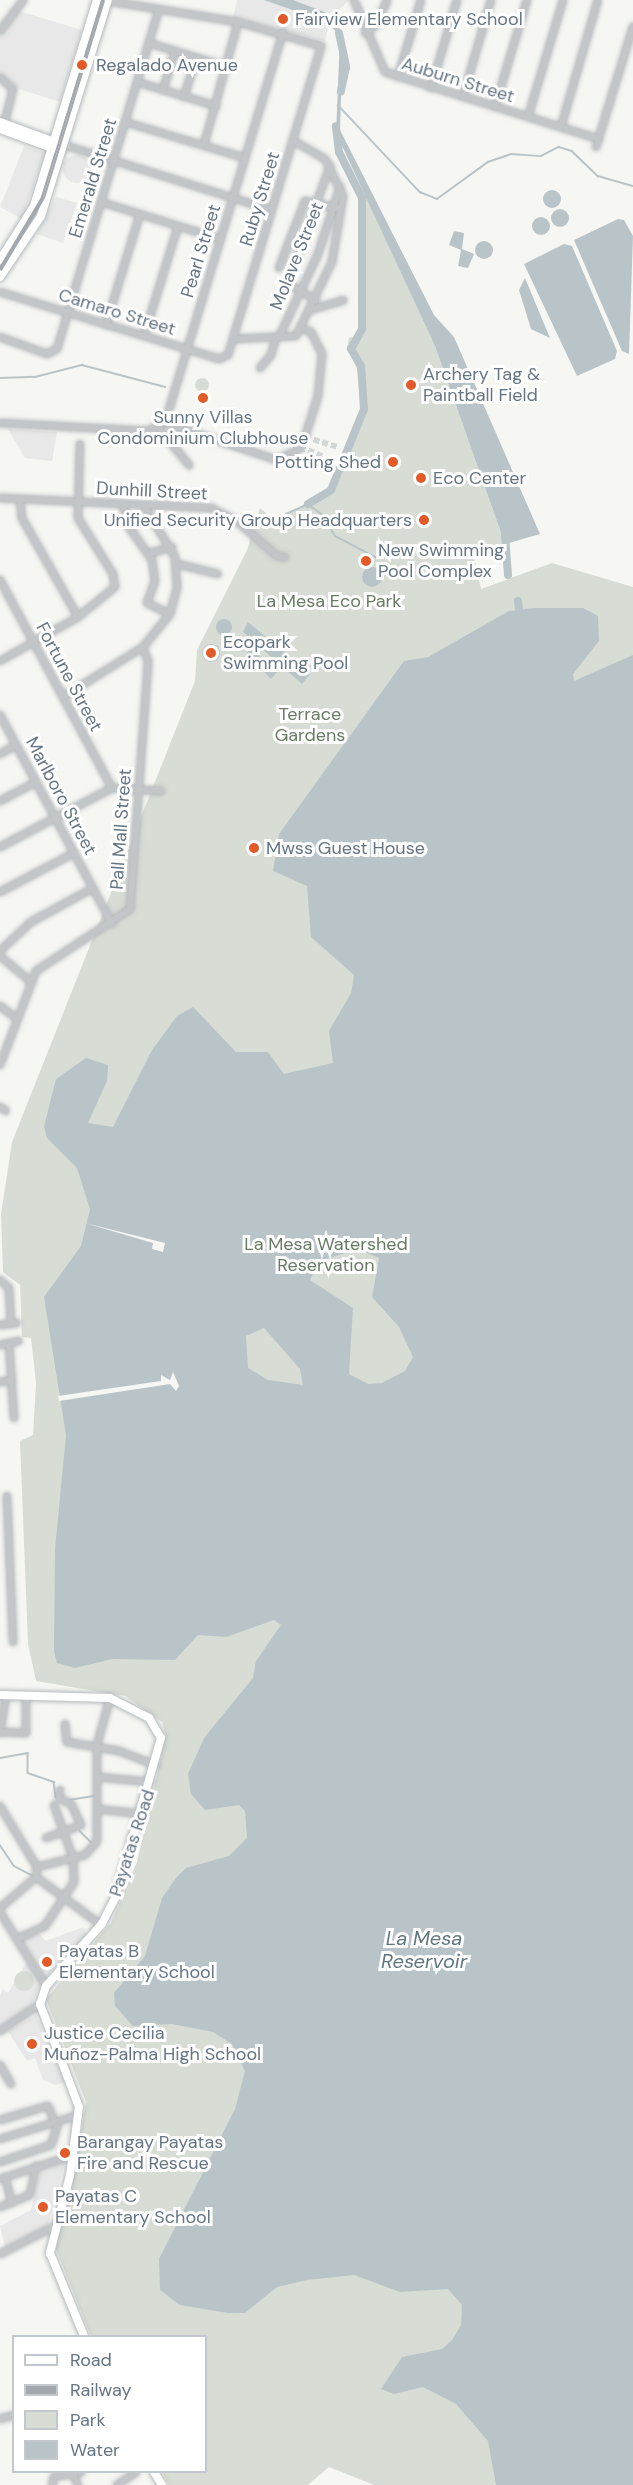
<!DOCTYPE html>
<meta charset="utf-8">
<style>
body{margin:0}
#map{position:relative;width:633px;height:2485px;overflow:hidden;background:#f6f7f3;font-family:"DM Sans",sans-serif}
div>[style]{position:absolute}
.built>*{inset:0;background:#e7e8e7}
.round{border-radius:50%}
.green>*{inset:0;background:#d7ddd4}
.water>*{inset:0;background:#b9c4c9}
.pier>*{inset:0;background:#f6f7f3}
.stream>*{height:1.5px;margin:-0.75px;padding:0 0.75px;transform-origin:0.75px;border-radius:0.75px;background:#b9c4c9}
.river>*{height:8px;margin:-4px;padding:0 4px;transform-origin:4px;border-radius:4px;background:#b9c4c9}
.minor-tunnel>*{height:6px;margin-top:-3px;transform-origin:0;background:repeating-linear-gradient(90deg,#d2d6d7 0 6px,transparent 0 9px)}
.roads{filter:drop-shadow(0 0 2px #b5b9bd) drop-shadow(0 0 2px #b5b9bd)}
.minor>*{height:6px;margin:-3px;padding:0 3px;transform-origin:3px;border-radius:3px;background:#c2c6c9}
.major>*{height:8px;margin:-4px;padding:0 4px;transform-origin:4px;border-radius:4px;background:#fff}
.rail>*{height:4px;margin-top:-2px;transform-origin:0;background:repeating-linear-gradient(90deg,#fff 0 4.5px,#a3a8ae 0 9px);box-sizing:border-box;border-block:2px solid #a3a8ae}
.dots>*{width:16px;height:16px;translate:-50% -50%;box-sizing:border-box;border:3px solid #fff;border-radius:50%}
span{translate:-50% -50%;white-space:nowrap;text-align:center;line-height:1.15;-webkit-text-stroke:6px #fff;paint-order:stroke}
.poi-label{font-size:18px;color:#667584}
.left{translate:0 -50%;text-align:left}
.right{translate:-100% -50%;text-align:right}
.street-label{font-size:18px;color:#667584}
.park-label{font-size:18px;color:#687b64}
.water-label{font-size:20px;color:#617780;font-style:italic}
.legend{position:absolute;left:12px;top:2335px;width:195px;height:138px;box-sizing:border-box;background:#fff;border:2px solid #c2c8ce;margin:0;padding:8px 10px;list-style:none;font-size:18px;color:#667584}
.legend li{display:flex;align-items:center;gap:12px;height:30px}
.legend b{width:30px;border:2px solid #c2c8ce}
</style>
<div id="map">
<div class="built">
<i style="clip-path:polygon(237px 0,269px 0,330px 21px,325px 41px,233px 18px)"></i>
<i style="clip-path:polygon(293px 0,350px 0,332px 15px)"></i>
<i style="clip-path:polygon(19px 11px,82px 30px,60px 102px,19px 89px,0 71px,0 36px)"></i>
<i style="clip-path:polygon(24px 146px,45px 153px,22px 219px,0 207px)"></i>
<i class="round" style="left:63px;top:155px;width:28px;height:28px"></i>
<i style="clip-path:polygon(56px 197px,77px 203px,63px 243px,37px 234px)"></i>
<i style="clip-path:polygon(8px 429px,57px 432px,52px 461px,25px 458px)"></i>
<i style="clip-path:polygon(83px 1927px,87px 1934px,45px 1978px,20px 1941px,38px 1932px,46px 1941px)"></i>
<i style="clip-path:polygon(28px 1960px,41px 1982px,31px 2006px,0 2029px,0 1995px,3px 1989px,8px 1993px)"></i>
<i style="clip-path:polygon(36px 2015px,65px 2082px,56px 2085px,43px 2080px,35px 2058px,27px 2061px,8px 2031px)"></i>
<i style="clip-path:polygon(65px 2162px,48px 2225px,5px 2248px,0 2226px,31px 2210px,41px 2168px)"></i>
</div>
<div class="green">
<i style="clip-path:polygon(366px 196px,435px 346px,505px 544px,473px 553px,481px 589px,552px 563px,633px 587px,633px 2485px,374px 2485px,329px 2467px,308px 2485px,169px 2485px,162px 2472px,206px 2472px,206px 2336px,91px 2336px,54px 2244px,71px 2195px,86px 2102px,46px 1999px,111px 1923px,137px 1862px,166px 1736px,162px 1722px,125px 1696px,36px 1681px,28px 1644px,20px 1441px,33px 1435px,36px 1383px,31px 1338px,22px 1337px,20px 1285px,3px 1272px,1px 1214px,12px 1142px,195px 681px,197px 650px,247px 550px,260px 508px,274px 520px,331px 491px,364px 409px,359px 373px,347px 348px,349px 338px,359px 335px,359px 206px)"></i>
<i class="round" style="left:195px;top:378px;width:14px;height:14px"></i>
<i class="round" style="left:14px;top:1971px;width:20px;height:20px"></i>
</div>
<div class="water">
<i style="clip-path:polygon(264px 0,293px 0,332px 15px,343px 35px,340px 130px,434px 315px,454px 337px,540px 534px,505px 544px,435px 346px,336px 133px,340px 36px,327px 22px)"></i>
<i class="round" style="left:543px;top:190px;width:18px;height:18px"></i>
<i class="round" style="left:551px;top:209px;width:18px;height:18px"></i>
<i class="round" style="left:532px;top:217px;width:18px;height:18px"></i>
<i style="clip-path:polygon(618px 219px,624px 220px,633px 236px,629px 354px,622px 351px,574px 240px)"></i>
<i style="clip-path:polygon(454px 231px,464px 233px,462px 249px,474px 254px,468px 268px,458px 266px,461px 250px,449px 245px)"></i>
<i class="round" style="left:475px;top:241px;width:18px;height:18px"></i>
<i style="clip-path:polygon(564px 244px,572px 246px,617px 351px,615px 359px,577px 376px,524px 264px)"></i>
<i style="clip-path:polygon(525px 278px,550px 338px,531px 329px,519px 290px)"></i>
<i class="round" style="left:362px;top:567px;width:20px;height:20px"></i>
<i style="clip-path:polygon(evenodd,534px 608px,583px 608px,598px 616px,599px 641px,573px 674px,574px 681px,633px 655px,633px 2485px,496px 2485px,488px 2441px,456px 2404px,423px 2387px,394px 2394px,381px 2389px,402px 2357px,442px 2349px,452px 2340px,461px 2325px,462px 2305px,448px 2289px,400px 2292px,354px 2275px,307px 2280px,277px 2287px,245px 2313px,228px 2313px,180px 2305px,160px 2290px,159px 2259px,235px 2109px,245px 2071px,232px 2044px,213px 2032px,172px 2024px,133px 2026px,115px 2006px,114px 1993px,145px 1956px,162px 1898px,176px 1878px,186px 1868px,229px 1856px,247px 1838px,245px 1811px,239px 1805px,205px 1810px,191px 1794px,188px 1774px,204px 1738px,253px 1678px,256px 1661px,281px 1625px,274px 1620px,226px 1637px,198px 1635px,175px 1660px,112px 1659px,75px 1668px,57px 1663px,54px 1651px,55px 1549px,66px 1435px,44px 1297px,81px 1246px,90px 1209px,77px 1168px,47px 1138px,44px 1127px,56px 1079px,86px 1058px,108px 1065px,107px 1081px,88px 1123px,113px 1127px,152px 1050px,177px 1016px,193px 1007px,236px 1052px,268px 1052px,284px 1074px,333px 1063px,329px 1031px,351px 993px,354px 975px,311px 937px,307px 886px,273px 871px,279px 834px,404px 661px,428px 657px,509px 611px,534px 608px,357px 1249px,379px 1258px,372px 1297px,399px 1327px,413px 1357px,405px 1371px,382px 1383px,368px 1384px,349px 1374px,353px 1308px,310px 1280px,320px 1261px,357px 1249px,534px 608px,264px 1328px,300px 1369px,303px 1385px,268px 1380px,248px 1368px,246px 1336px,264px 1328px)"></i>
<i class="round" style="left:216px;top:619px;width:16px;height:16px"></i>
<i style="clip-path:polygon(248px 622px,310px 674px,302px 684px,243px 632px)"></i>
<i class="round" style="left:202px;top:644px;width:18px;height:18px"></i>
<i style="clip-path:polygon(251px 648px,277px 672px,271px 679px,246px 654px)"></i>
</div>
<div class="pier">
<i style="clip-path:polygon(85px 1223px,165px 1243px,163px 1252px,152px 1249px,153px 1243px)"></i>
<i style="clip-path:polygon(173px 1372px,179px 1386px,176px 1391px,170px 1384px,59px 1401px,58px 1396px,161px 1381px,161px 1375px,170px 1380px)"></i>
</div>
<div class="stream">
<i style="left:338px;top:105px;width:120px;rotate:46.7deg"></i>
<i style="left:420px;top:192px;width:18px;rotate:22deg"></i>
<i style="left:437px;top:199px;width:63px;rotate:-36deg"></i>
<i style="left:488px;top:162px;width:24px;rotate:-19deg"></i>
<i style="left:511px;top:154px;width:30px;rotate:4deg"></i>
<i style="left:541px;top:156px;width:20px;rotate:-27deg"></i>
<i style="left:559px;top:147px;width:14px;rotate:17deg"></i>
<i style="left:572px;top:151px;width:36px;rotate:44deg"></i>
<i style="left:598px;top:176px;width:36px;rotate:16deg"></i>
<i style="left:0;top:378px;width:35px;rotate:-2deg"></i>
<i style="left:35px;top:377px;width:49px;rotate:-14.3deg"></i>
<i style="left:82px;top:365px;width:86px;rotate:14.8deg"></i>
<i style="left:286px;top:514px;width:24px;rotate:-24deg"></i>
<i style="left:308px;top:504px;width:17px;rotate:36deg"></i>
<i style="left:322px;top:514px;width:26px;rotate:59deg"></i>
<i style="left:335px;top:536px;width:47px;rotate:27.6deg"></i>
<i style="left:0;top:1758px;width:28px;rotate:-10deg"></i>
<i style="left:28px;top:1753px;width:20px;rotate:90deg"></i>
<i style="left:28px;top:1773px;width:28px;rotate:19deg"></i>
<i style="left:54px;top:1782px;width:15px;rotate:82deg"></i>
<i style="left:69px;top:1800px;width:26px;rotate:-9deg"></i>
<i style="left:80px;top:1831px;width:17px;rotate:45deg"></i>
<i style="left:0;top:1845px;width:25px;rotate:56deg"></i>
<i style="left:14px;top:1866px;width:20px;rotate:27deg"></i>
</div>
<div class="river">
<i style="left:339px;top:33px;width:35px;rotate:78deg"></i>
<i style="left:346px;top:67px;width:25px;rotate:102deg"></i>
<i style="left:308px;top:504px;width:27px;rotate:-31deg"></i>
<i style="left:331px;top:490px;width:87px;rotate:-67.8deg"></i>
<i style="left:364px;top:409px;width:43px;rotate:-94deg"></i>
<i style="left:361px;top:366px;width:20px;rotate:-120deg"></i>
<i style="left:351px;top:349px;width:23px;rotate:-61deg"></i>
<i style="left:362px;top:329px;width:131px;rotate:-90deg"></i>
<i style="left:362px;top:198px;width:51px;rotate:-116.6deg"></i>
<i style="left:339px;top:152px;width:26px;rotate:-97deg"></i>
<i style="left:505px;top:535px;width:40px;rotate:85.7deg"></i>
<i style="left:518px;top:601px;width:8px;rotate:83deg"></i>
</div>
<div class="minor-tunnel">
<i style="left:300px;top:447px;width:24px;rotate:22deg"></i>
<i style="left:300px;top:449px;width:13px;rotate:-67deg"></i>
<i style="left:305px;top:437px;width:34px;rotate:17deg"></i>
</div>
<div class="roads">
<div class="minor">
<i style="left:354px;top:0;width:78px;rotate:66.7deg"></i>
<i style="left:385px;top:72px;width:224px;rotate:17.4deg"></i>
<i style="left:0;top:31px;width:39px;rotate:-53deg"></i>
<i style="left:365px;top:33px;width:15px;rotate:-37deg"></i>
<i style="left:377px;top:24px;width:26px;rotate:-67deg"></i>
<i style="left:149px;top:43px;width:82px;rotate:17.1deg"></i>
<i style="left:0;top:77px;width:18px;rotate:43deg"></i>
<i style="left:13px;top:89px;width:36px;rotate:104deg"></i>
<i style="left:398px;top:77px;width:80px;rotate:-73.4deg"></i>
<i style="left:137px;top:82px;width:83px;rotate:16.9deg"></i>
<i style="left:431px;top:88px;width:92px;rotate:-73.5deg"></i>
<i style="left:163px;top:90px;width:41px;rotate:-72.9deg"></i>
<i style="left:184px;top:97px;width:41px;rotate:-72.9deg"></i>
<i style="left:463px;top:97px;width:101px;rotate:-73.9deg"></i>
<i style="left:495px;top:107px;width:112px;rotate:-73.3deg"></i>
<i style="left:528px;top:117px;width:122px;rotate:-73.3deg"></i>
<i style="left:125px;top:122px;width:125px;rotate:16.7deg"></i>
<i style="left:561px;top:127px;width:132px;rotate:-73.8deg"></i>
<i style="left:64px;top:145px;width:218px;rotate:17.4deg"></i>
<i style="left:204px;top:145px;width:128px;rotate:-74.5deg"></i>
<i style="left:596px;top:147px;width:126px;rotate:-72.9deg"></i>
<i style="left:101px;top:202px;width:125px;rotate:17.3deg"></i>
<i style="left:279px;top:268px;width:72px;rotate:-68.8deg"></i>
<i style="left:305px;top:201px;width:33px;rotate:12deg"></i>
<i style="left:0;top:292px;width:229px;rotate:17deg"></i>
<i style="left:219px;top:359px;width:10px;rotate:-24deg"></i>
<i style="left:228px;top:355px;width:323px;rotate:-73.2deg"></i>
<i style="left:321px;top:46px;width:86px;rotate:-163.9deg"></i>
<i style="left:238px;top:22px;width:138px;rotate:-170.8deg"></i>
<i style="left:316px;top:300px;width:34px;rotate:-150deg"></i>
<i style="left:287px;top:283px;width:125px;rotate:-69.8deg"></i>
<i style="left:311px;top:310px;width:34px;rotate:-17deg"></i>
<i style="left:106px;top:325px;width:116px;rotate:-73deg"></i>
<i style="left:301px;top:328px;width:11px;rotate:22deg"></i>
<i style="left:311px;top:332px;width:25px;rotate:63deg"></i>
<i style="left:322px;top:354px;width:42px;rotate:95.4deg"></i>
<i style="left:318px;top:396px;width:43px;rotate:107.6deg"></i>
<i style="left:144px;top:336px;width:115px;rotate:-72.8deg"></i>
<i style="left:0;top:337px;width:50px;rotate:19.9deg"></i>
<i style="left:47px;top:354px;width:11px;rotate:-27deg"></i>
<i style="left:57px;top:349px;width:354px;rotate:-73.3deg"></i>
<i style="left:279px;top:337px;width:92px;rotate:-64.8deg"></i>
<i style="left:318px;top:254px;width:71px;rotate:-71.8deg"></i>
<i style="left:233px;top:339px;width:63px;rotate:-2.7deg"></i>
<i style="left:296px;top:336px;width:82px;rotate:-64.1deg"></i>
<i style="left:332px;top:262px;width:67px;rotate:-80.5deg"></i>
<i style="left:343px;top:196px;width:41px;rotate:-115.9deg"></i>
<i style="left:325px;top:159px;width:36px;rotate:-150deg"></i>
<i style="left:260px;top:368px;width:17px;rotate:-50deg"></i>
<i style="left:271px;top:355px;width:19px;rotate:-74deg"></i>
<i style="left:0;top:423px;width:147px;rotate:3.1deg"></i>
<i style="left:147px;top:431px;width:20px;rotate:-24deg"></i>
<i style="left:165px;top:423px;width:408px;rotate:-73.2deg"></i>
<i style="left:165px;top:423px;width:118px;rotate:18.3deg"></i>
<i style="left:277px;top:460px;width:25px;rotate:-26deg"></i>
<i style="left:159px;top:428px;width:48px;rotate:51deg"></i>
<i style="left:0;top:498px;width:211px;rotate:2.7deg"></i>
<i style="left:211px;top:508px;width:30px;rotate:27deg"></i>
<i style="left:238px;top:522px;width:52px;rotate:41.1deg"></i>
<i style="left:277px;top:556px;width:8px;rotate:7deg"></i>
<i style="left:20px;top:500px;width:18px;rotate:84deg"></i>
<i style="left:22px;top:518px;width:114px;rotate:60.5deg"></i>
<i style="left:123px;top:505px;width:23px;rotate:75deg"></i>
<i style="left:129px;top:527px;width:40px;rotate:55.1deg"></i>
<i style="left:152px;top:560px;width:21px;rotate:82deg"></i>
<i style="left:155px;top:581px;width:23px;rotate:110deg"></i>
<i style="left:147px;top:603px;width:25px;rotate:26deg"></i>
<i style="left:150px;top:553px;width:23px;rotate:-15deg"></i>
<i style="left:177px;top:564px;width:42px;rotate:13.7deg"></i>
<i style="left:0;top:580px;width:236px;rotate:61.7deg"></i>
<i style="left:0;top:661px;width:90px;rotate:-29.4deg"></i>
<i style="left:78px;top:617px;width:48px;rotate:-39deg"></i>
<i style="left:115px;top:587px;width:13px;rotate:-99deg"></i>
<i style="left:113px;top:574px;width:66px;rotate:-122deg"></i>
<i style="left:78px;top:518px;width:74px;rotate:-88.5deg"></i>
<i style="left:63px;top:697px;width:94px;rotate:-32deg"></i>
<i style="left:143px;top:647px;width:43px;rotate:-50.7deg"></i>
<i style="left:170px;top:614px;width:28px;rotate:-75deg"></i>
<i style="left:177px;top:587px;width:30px;rotate:-94deg"></i>
<i style="left:175px;top:557px;width:60px;rotate:-121.3deg"></i>
<i style="left:0;top:715px;width:237px;rotate:61.8deg"></i>
<i style="left:0;top:754px;width:18px;rotate:-29deg"></i>
<i style="left:0;top:801px;width:41px;rotate:-27.8deg"></i>
<i style="left:0;top:847px;width:127px;rotate:-27.8deg"></i>
<i style="left:112px;top:788px;width:49px;rotate:3.5deg"></i>
<i style="left:0;top:892px;width:84px;rotate:-27.8deg"></i>
<i style="left:0;top:951px;width:42px;rotate:-43.1deg"></i>
<i style="left:31px;top:922px;width:71px;rotate:-28.7deg"></i>
<i style="left:0;top:956px;width:39px;rotate:40deg"></i>
<i style="left:0;top:1006px;width:21px;rotate:37deg"></i>
<i style="left:0;top:1065px;width:101px;rotate:-69deg"></i>
<i style="left:36px;top:971px;width:113px;rotate:-33.4deg"></i>
<i style="left:130px;top:909px;width:249px;rotate:-85.8deg"></i>
<i style="left:148px;top:661px;width:15px;rotate:-110deg"></i>
<i style="left:0;top:1107px;width:7px;rotate:34deg"></i>
<i style="left:0;top:1280px;width:12px;rotate:42deg"></i>
<i style="left:9px;top:1288px;width:36px;rotate:87deg"></i>
<i style="left:0;top:1325px;width:17px;rotate:-7deg"></i>
<i style="left:9px;top:1343px;width:75px;rotate:86.2deg"></i>
<i style="left:0;top:1345px;width:19px;rotate:-12deg"></i>
<i style="left:0;top:1382px;width:12px;rotate:-9deg"></i>
<i style="left:7px;top:1496px;width:146px;rotate:87.6deg"></i>
<i style="left:65px;top:1724px;width:18px;rotate:84deg"></i>
<i style="left:67px;top:1742px;width:53px;rotate:9.8deg"></i>
<i style="left:119px;top:1751px;width:40px;rotate:21deg"></i>
<i style="left:0;top:1732px;width:26px;rotate:2deg"></i>
<i style="left:26px;top:1733px;width:38px;rotate:-90deg"></i>
<i style="left:0;top:1733px;width:38px;rotate:-81deg"></i>
<i style="left:97px;top:1777px;width:54px;rotate:5.3deg"></i>
<i style="left:0;top:1806px;width:71px;rotate:58.8deg"></i>
<i style="left:37px;top:1867px;width:10px;rotate:96deg"></i>
<i style="left:97px;top:1809px;width:45px;rotate:6.3deg"></i>
<i style="left:46px;top:1838px;width:37px;rotate:-20deg"></i>
<i style="left:81px;top:1825px;width:23px;rotate:-115deg"></i>
<i style="left:71px;top:1804px;width:13px;rotate:-153deg"></i>
<i style="left:59px;top:1798px;width:8px;rotate:-83deg"></i>
<i style="left:37px;top:1867px;width:49px;rotate:-14deg"></i>
<i style="left:85px;top:1855px;width:18px;rotate:-49deg"></i>
<i style="left:97px;top:1841px;width:96px;rotate:-90deg"></i>
<i style="left:97px;top:1745px;width:49px;rotate:-74.5deg"></i>
<i style="left:36px;top:1877px;width:81px;rotate:36.4deg"></i>
<i style="left:0;top:1908px;width:48px;rotate:-40.7deg"></i>
<i style="left:0;top:1912px;width:87px;rotate:58.1deg"></i>
<i style="left:17px;top:1939px;width:31px;rotate:-25deg"></i>
<i style="left:45px;top:1926px;width:53px;rotate:-56.6deg"></i>
<i style="left:74px;top:1882px;width:24px;rotate:-92deg"></i>
<i style="left:73px;top:1858px;width:56px;rotate:-109.7deg"></i>
<i style="left:0;top:2031px;width:48px;rotate:-34deg"></i>
<i style="left:0;top:2065px;width:22px;rotate:60deg"></i>
<i style="left:0;top:2120px;width:50px;rotate:-16.3deg"></i>
<i style="left:48px;top:2106px;width:23px;rotate:67deg"></i>
<i style="left:57px;top:2127px;width:19px;rotate:108deg"></i>
<i style="left:51px;top:2145px;width:54px;rotate:161.6deg"></i>
<i style="left:0;top:2139px;width:83px;rotate:-16.9deg"></i>
<i style="left:5px;top:2177px;width:27px;rotate:75deg"></i>
<i style="left:0;top:2179px;width:78px;rotate:-18deg"></i>
<i style="left:0;top:2207px;width:32px;rotate:-22deg"></i>
<i style="left:30px;top:2195px;width:30px;rotate:-78deg"></i>
<i style="left:0;top:2254px;width:59px;rotate:-27deg"></i>
<i style="left:0;top:2419px;width:15px;rotate:-16deg"></i>
<i style="left:73px;top:2474px;width:12px;rotate:66deg"></i>
<i style="left:52px;top:2485px;width:8px;rotate:-76deg"></i>
<i style="left:54px;top:2477px;width:28px;rotate:-10deg"></i>
<i style="left:117px;top:2485px;width:23px;rotate:-34deg"></i>
</div>
<div class="major">
<i style="left:0;top:122px;width:61px;rotate:20.2deg"></i>
<i style="left:0;top:129px;width:59px;rotate:20deg"></i>
<i style="left:0;top:260px;width:64px;rotate:-57.8deg"></i>
<i style="left:34px;top:206px;width:215px;rotate:-73deg"></i>
<i style="left:0;top:277px;width:73px;rotate:-56.1deg"></i>
<i style="left:41px;top:216px;width:226px;rotate:-72.8deg"></i>
<i style="left:0;top:1695px;width:110px;rotate:1.6deg"></i>
<i style="left:110px;top:1698px;width:44px;rotate:27.1deg"></i>
<i style="left:149px;top:1718px;width:23px;rotate:59deg"></i>
<i style="left:161px;top:1738px;width:166px;rotate:106deg"></i>
<i style="left:115px;top:1898px;width:30px;rotate:117deg"></i>
<i style="left:101px;top:1925px;width:82px;rotate:132deg"></i>
<i style="left:46px;top:1986px;width:19px;rotate:108deg"></i>
<i style="left:40px;top:2004px;width:110px;rotate:69.3deg"></i>
<i style="left:79px;top:2107px;width:69px;rotate:97.5deg"></i>
<i style="left:70px;top:2175px;width:81px;rotate:104.4deg"></i>
<i style="left:50px;top:2253px;width:90px;rotate:67.7deg"></i>
<i style="left:154px;top:2472px;width:15px;rotate:58deg"></i>
</div>
</div>
<div class="rail">
<i style="left:0;top:270px;width:84px;rotate:-59.2deg"></i>
<i style="left:43px;top:198px;width:207px;rotate:-73.1deg"></i>
</div>
<div class="dots">
<i style="left:283px;top:19px;background:#e25a28"></i>
<i style="left:82px;top:65px;background:#e25a28"></i>
<i style="left:411px;top:385px;background:#e25a28"></i>
<i style="left:203px;top:398px;background:#e25a28"></i>
<i style="left:393px;top:462px;background:#e25a28"></i>
<i style="left:421px;top:478px;background:#e25a28"></i>
<i style="left:424px;top:520px;background:#e25a28"></i>
<i style="left:366px;top:561px;background:#e25a28"></i>
<i style="left:211px;top:653px;background:#e25a28"></i>
<i style="left:254px;top:848px;background:#e25a28"></i>
<i style="left:47px;top:1962px;background:#e25a28"></i>
<i style="left:32px;top:2044px;background:#e25a28"></i>
<i style="left:65px;top:2153px;background:#e25a28"></i>
<i style="left:43px;top:2207px;background:#e25a28"></i>
</div>
<div class="poi-label">
<span class="left" style="left:295px;top:19px">Fairview Elementary School</span>
<span class="left" style="left:96px;top:65px">Regalado Avenue</span>
<span class="left" style="left:423px;top:385px">Archery Tag &amp;<br>Paintball Field</span>
<span style="left:203px;top:428px">Sunny Villas<br>Condominium Clubhouse</span>
<span class="right" style="left:381px;top:462px">Potting Shed</span>
<span class="left" style="left:433px;top:478px">Eco Center</span>
<span class="right" style="left:412px;top:520px">Unified Security Group Headquarters</span>
<span class="left" style="left:378px;top:561px">New Swimming<br>Pool Complex</span>
<span class="left" style="left:223px;top:653px">Ecopark<br>Swimming Pool</span>
<span class="left" style="left:266px;top:848px">Mwss Guest House</span>
<span class="left" style="left:59px;top:1962px">Payatas B<br>Elementary School</span>
<span class="left" style="left:44px;top:2044px">Justice Cecilia<br>Muñoz-Palma High School</span>
<span class="left" style="left:77px;top:2153px">Barangay Payatas<br>Fire and Rescue</span>
<span class="left" style="left:55px;top:2207px">Payatas C<br>Elementary School</span>
</div>
<div class="street-label">
<span style="left:458px;top:80px;rotate:17deg">Auburn Street</span>
<span style="left:93px;top:178px;rotate:-73deg">Emerald Street</span>
<span style="left:260px;top:199px;rotate:-73deg">Ruby Street</span>
<span style="left:201px;top:251px;rotate:-73deg">Pearl Street</span>
<span style="left:297px;top:256px;rotate:-68deg">Molave Street</span>
<span style="left:117px;top:312px;rotate:17deg">Camaro Street</span>
<span style="left:152px;top:491px;rotate:3deg">Dunhill Street</span>
<span style="left:69px;top:677px;rotate:62deg">Fortune Street</span>
<span style="left:61px;top:796px;rotate:62deg">Marlboro Street</span>
<span style="left:121px;top:829px;rotate:-86deg">Pall Mall Street</span>
<span style="left:132px;top:1843px;rotate:-72deg">Payatas Road</span>
</div>
<div class="park-label">
<span style="left:329px;top:601px">La Mesa Eco Park</span>
<span style="left:310px;top:725px">Terrace<br>Gardens</span>
<span style="left:326px;top:1255px">La Mesa Watershed<br>Reservation</span>
</div>
<div class="water-label">
<span style="left:424px;top:1950px">La Mesa<br>Reservoir</span>
</div>
<ul class="legend">
<li><b style="height:8px;background:#fff"></b>Road</li>
<li><b style="height:8px;background:#a3a8ae"></b>Railway</li>
<li><b style="height:16px;background:#d7ddd4"></b>Park</li>
<li><b style="height:16px;background:#b9c4c9"></b>Water</li>
</ul>
</div>
